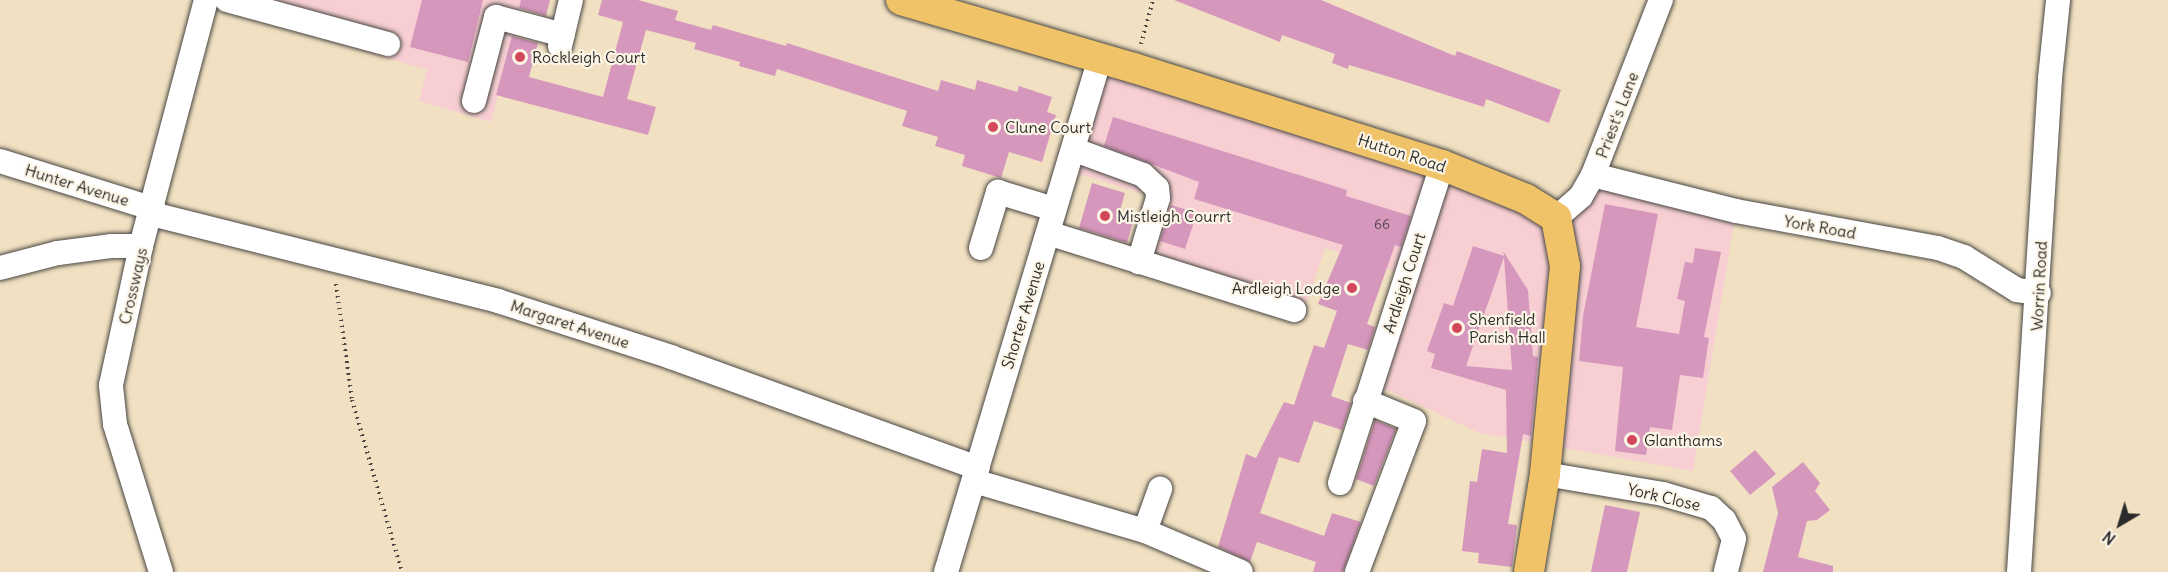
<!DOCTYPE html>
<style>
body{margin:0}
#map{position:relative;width:2168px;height:572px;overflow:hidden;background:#f1e1c2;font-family:Delius,sans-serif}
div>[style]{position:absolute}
.built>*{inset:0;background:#f7cfd3}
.building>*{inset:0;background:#d697bc}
.path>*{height:4px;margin-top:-2px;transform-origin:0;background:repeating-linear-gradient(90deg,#494642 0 1.5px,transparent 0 6px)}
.roads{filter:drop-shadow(0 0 2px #494642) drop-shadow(0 0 2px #494642)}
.minor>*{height:24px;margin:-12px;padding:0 12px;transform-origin:12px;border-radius:12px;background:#fff}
.major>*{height:30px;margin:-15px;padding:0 15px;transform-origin:15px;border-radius:15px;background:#f0c369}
.dots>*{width:16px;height:16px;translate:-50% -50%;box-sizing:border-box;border:3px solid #fcf5e5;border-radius:50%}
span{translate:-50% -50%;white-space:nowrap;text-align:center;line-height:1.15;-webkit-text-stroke:4.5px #fcf5e5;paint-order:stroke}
.number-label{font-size:14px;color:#56464f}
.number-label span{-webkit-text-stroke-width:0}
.poi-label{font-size:16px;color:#2b2b2b}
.left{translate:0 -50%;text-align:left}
.right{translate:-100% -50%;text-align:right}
.street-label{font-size:16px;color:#2b2b2b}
.north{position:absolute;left:2090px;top:494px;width:60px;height:60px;-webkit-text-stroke:4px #fcf5e5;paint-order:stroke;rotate:218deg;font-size:16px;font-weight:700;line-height:24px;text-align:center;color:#2b2b2b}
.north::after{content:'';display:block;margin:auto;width:21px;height:27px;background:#2b2b2b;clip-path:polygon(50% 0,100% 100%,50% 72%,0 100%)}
</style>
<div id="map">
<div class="built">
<i style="clip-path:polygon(195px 0,524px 0,491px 122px,419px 101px,427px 70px)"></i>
<i style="clip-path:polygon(1100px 58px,1556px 218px,1593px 175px,1736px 211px,1693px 471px,1479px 433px,1381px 387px,1418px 279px,1325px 248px,1307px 302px,1135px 247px,1150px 196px,1067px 170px)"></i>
</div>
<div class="building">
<i style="clip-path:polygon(422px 0,483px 0,468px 62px,410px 47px)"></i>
<i style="clip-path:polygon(521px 0,550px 0,546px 16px,519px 8px)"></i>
<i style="clip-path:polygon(602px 0,638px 0,678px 11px,675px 20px,711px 30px,713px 25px,786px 46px,787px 43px,938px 91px,941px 80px,975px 90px,977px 80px,1017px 92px,1019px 86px,1052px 97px,1047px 112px,1056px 115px,1042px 162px,1009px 152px,1001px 178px,962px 166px,965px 155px,935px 146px,938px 137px,902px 126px,907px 111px,777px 69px,775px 76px,739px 66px,740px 62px,694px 49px,696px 43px,646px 30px,627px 99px,656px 107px,648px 135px,496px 95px,512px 36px,538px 43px,529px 77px,603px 97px,623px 22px,598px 15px)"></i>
<i style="clip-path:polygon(1174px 0,1321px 0,1455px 56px,1457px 51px,1561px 90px,1549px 123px,1486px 99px,1484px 107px,1393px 78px,1349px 65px,1348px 69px,1332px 63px,1335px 54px,1282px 35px,1280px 42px)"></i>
<i style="clip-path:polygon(1113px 117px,1347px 190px,1346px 196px,1411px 216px,1401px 247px,1395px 245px,1367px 324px,1375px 327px,1368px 350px,1348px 344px,1331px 396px,1351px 403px,1342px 430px,1314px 421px,1299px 463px,1279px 457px,1260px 513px,1324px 536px,1332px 513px,1361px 522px,1343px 572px,1313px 572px,1316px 562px,1257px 542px,1250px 562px,1218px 547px,1246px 454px,1256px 458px,1284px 402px,1294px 405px,1314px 345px,1324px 348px,1337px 311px,1318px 304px,1343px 245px,1194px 199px,1199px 182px,1104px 146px)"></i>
<i style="clip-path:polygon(1092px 183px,1125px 193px,1119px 214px,1134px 218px,1127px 243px,1079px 228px)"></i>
<i style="clip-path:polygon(1605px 204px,1658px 214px,1636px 327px,1679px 334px,1685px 301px,1677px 299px,1685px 262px,1693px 263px,1695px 248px,1721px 252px,1704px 337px,1709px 338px,1703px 378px,1680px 375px,1672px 430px,1650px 427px,1646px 455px,1615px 451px,1623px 367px,1579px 361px,1583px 316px)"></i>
<i style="clip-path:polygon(1171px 205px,1197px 213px,1185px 249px,1160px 241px)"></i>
<i style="clip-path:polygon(evenodd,1473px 246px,1504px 256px,1503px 251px,1528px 290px,1533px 356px,1538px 357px,1531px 436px,1523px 434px,1508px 524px,1517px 525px,1512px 567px,1478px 563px,1479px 553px,1462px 551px,1470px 481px,1477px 482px,1482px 449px,1507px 453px,1506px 390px,1431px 368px,1435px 354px,1427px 351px,1444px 303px,1453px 306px,1473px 246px,1504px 257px,1512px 370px,1466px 366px,1494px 286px,1504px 257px)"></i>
<i style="clip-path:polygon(1375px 420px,1396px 429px,1374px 486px,1356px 479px)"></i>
<i style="clip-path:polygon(1755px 450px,1776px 474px,1750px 495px,1730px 471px)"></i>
<i style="clip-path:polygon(1803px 462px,1820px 483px,1815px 491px,1830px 510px,1817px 520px,1807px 521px,1798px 557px,1833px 566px,1833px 572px,1763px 572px,1778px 513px,1772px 487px)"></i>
<i style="clip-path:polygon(1605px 505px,1640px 512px,1627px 572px,1591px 572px)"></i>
</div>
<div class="path">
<i style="left:1141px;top:44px;width:46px;rotate:-74.7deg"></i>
<i style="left:336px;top:284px;width:117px;rotate:82.1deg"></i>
<i style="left:352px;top:400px;width:179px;rotate:73.8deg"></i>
</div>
<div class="roads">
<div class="minor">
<i style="left:227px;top:0;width:167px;rotate:15.3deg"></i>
<i style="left:560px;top:46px;width:47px;rotate:-76.6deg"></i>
<i style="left:474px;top:101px;width:87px;rotate:-75.3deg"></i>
<i style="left:496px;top:17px;width:69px;rotate:15deg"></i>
<i style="left:1075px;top:150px;width:72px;rotate:20.2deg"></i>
<i style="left:1143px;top:175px;width:19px;rotate:43deg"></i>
<i style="left:1157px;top:188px;width:10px;rotate:84deg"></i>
<i style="left:1158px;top:198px;width:67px;rotate:106.5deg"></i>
<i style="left:0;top:161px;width:161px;rotate:17.3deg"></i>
<i style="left:1593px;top:175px;width:147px;rotate:14.1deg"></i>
<i style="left:1736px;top:211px;width:205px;rotate:10.4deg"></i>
<i style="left:1938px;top:248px;width:28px;rotate:19deg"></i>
<i style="left:1964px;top:257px;width:62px;rotate:31.9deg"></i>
<i style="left:2017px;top:290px;width:22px;rotate:8deg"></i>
<i style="left:152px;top:214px;width:357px;rotate:14.1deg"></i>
<i style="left:498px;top:301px;width:182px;rotate:17.9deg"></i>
<i style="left:671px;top:357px;width:326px;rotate:19.9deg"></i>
<i style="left:1556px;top:218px;width:33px;rotate:-41deg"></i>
<i style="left:1581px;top:196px;width:24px;rotate:-60deg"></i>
<i style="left:1593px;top:175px;width:188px;rotate:-68.8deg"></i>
<i style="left:1048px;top:233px;width:258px;rotate:17.4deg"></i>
<i style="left:981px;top:248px;width:59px;rotate:-73.1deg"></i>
<i style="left:998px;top:192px;width:59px;rotate:16.9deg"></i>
<i style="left:0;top:268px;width:60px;rotate:-14.5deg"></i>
<i style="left:58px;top:253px;width:53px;rotate:-7.5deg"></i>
<i style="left:111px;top:246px;width:30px"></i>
<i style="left:1545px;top:474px;width:120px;rotate:9.6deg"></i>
<i style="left:1663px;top:494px;width:50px;rotate:16.3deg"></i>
<i style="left:1711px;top:508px;width:18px;rotate:43deg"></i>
<i style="left:1724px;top:520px;width:21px;rotate:62deg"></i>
<i style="left:1734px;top:539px;width:34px;rotate:104deg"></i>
<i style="left:974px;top:481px;width:178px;rotate:16.3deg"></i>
<i style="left:1145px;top:531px;width:104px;rotate:23.1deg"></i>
<i style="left:1340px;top:483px;width:334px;rotate:-72.2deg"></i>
<i style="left:1145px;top:531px;width:45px;rotate:-70.3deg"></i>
<i style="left:161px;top:572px;width:155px;rotate:-107.3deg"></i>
<i style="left:115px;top:424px;width:39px;rotate:-96deg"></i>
<i style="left:111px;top:385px;width:142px;rotate:-77.8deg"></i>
<i style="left:141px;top:246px;width:254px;rotate:-75.2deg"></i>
<i style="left:946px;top:572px;width:537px;rotate:-73.32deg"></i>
<i style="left:1357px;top:572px;width:161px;rotate:-69.3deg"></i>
<i style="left:1414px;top:421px;width:53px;rotate:-157.8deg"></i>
<i style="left:2019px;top:572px;width:495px;rotate:-86.4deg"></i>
<i style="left:2050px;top:78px;width:78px;rotate:-84.1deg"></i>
</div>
<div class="major">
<i style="left:901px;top:0;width:243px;rotate:16.3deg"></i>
<i style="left:1134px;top:68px;width:323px;rotate:17.5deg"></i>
<i style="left:1442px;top:165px;width:91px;rotate:22deg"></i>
<i style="left:1526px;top:199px;width:36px;rotate:32deg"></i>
<i style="left:1556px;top:218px;width:49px;rotate:79.4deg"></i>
<i style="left:1565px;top:266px;width:209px;rotate:95.5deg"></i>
<i style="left:1545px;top:474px;width:99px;rotate:99.3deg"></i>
</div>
</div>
<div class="dots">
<i style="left:520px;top:57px;background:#d1495b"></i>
<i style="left:993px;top:127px;background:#d1495b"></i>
<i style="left:1105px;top:216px;background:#d1495b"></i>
<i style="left:1352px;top:288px;background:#d1495b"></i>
<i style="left:1457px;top:328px;background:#d1495b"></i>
<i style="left:1632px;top:440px;background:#d1495b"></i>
</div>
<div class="number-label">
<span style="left:1382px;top:224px">66</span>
</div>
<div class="poi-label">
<span class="left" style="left:532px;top:57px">Rockleigh Court</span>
<span class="left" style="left:1005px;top:127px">Clune Court</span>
<span class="left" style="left:1117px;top:216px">Mistleigh Courrt</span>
<span class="right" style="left:1340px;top:288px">Ardleigh Lodge</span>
<span class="left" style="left:1469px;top:328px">Shenfield<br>Parish Hall</span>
<span class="left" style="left:1644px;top:440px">Glanthams</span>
</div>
<div class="street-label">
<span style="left:1617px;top:115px;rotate:-69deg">Priest's Lane</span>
<span style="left:1402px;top:153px;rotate:18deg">Hutton Road</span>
<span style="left:77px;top:185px;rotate:17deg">Hunter Avenue</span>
<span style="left:1820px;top:227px;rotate:10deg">York Road</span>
<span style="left:1404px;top:283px;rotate:-72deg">Ardleigh Court</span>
<span style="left:133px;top:286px;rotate:-77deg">Crossways</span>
<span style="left:2039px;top:286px;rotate:-87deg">Worrin Road</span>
<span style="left:1023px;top:315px;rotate:-73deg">Shorter Avenue</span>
<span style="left:570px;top:324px;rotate:18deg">Margaret Avenue</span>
<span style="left:1664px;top:497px;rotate:13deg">York Close</span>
</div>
<div class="north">N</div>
</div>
